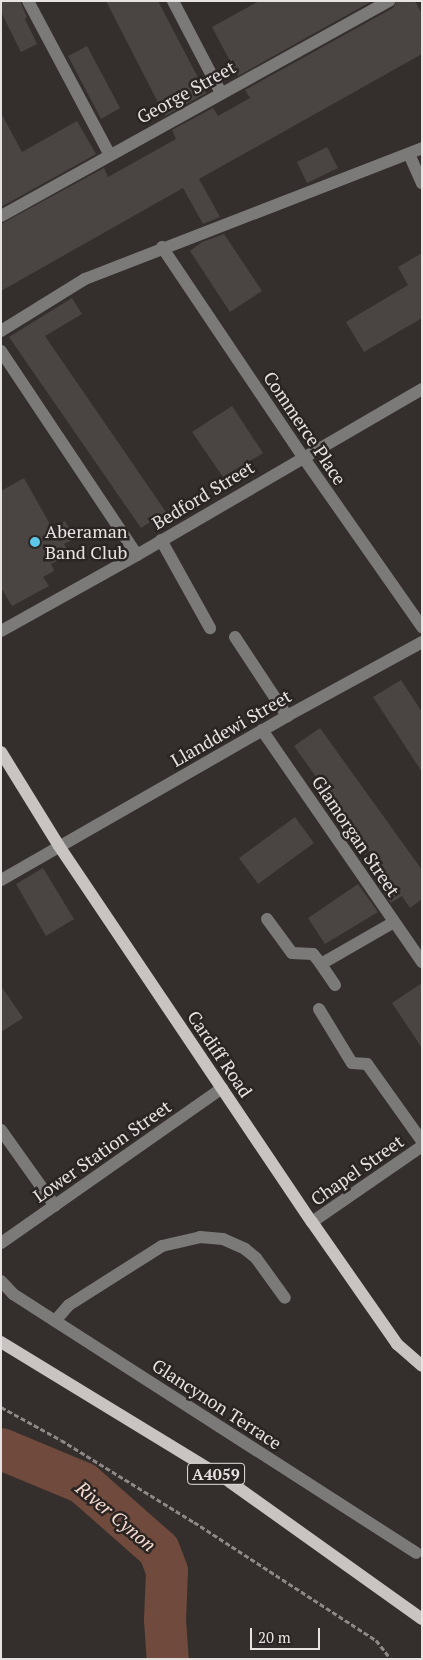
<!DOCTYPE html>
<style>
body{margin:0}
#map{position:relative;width:423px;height:1660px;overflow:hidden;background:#342f2d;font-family:"PT Serif",serif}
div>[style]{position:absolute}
.river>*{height:42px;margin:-21px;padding:0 21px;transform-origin:21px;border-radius:21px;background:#704a3c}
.building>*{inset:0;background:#4a4442}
.path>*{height:3px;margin-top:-1.5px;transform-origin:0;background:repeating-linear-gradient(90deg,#8e8988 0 5px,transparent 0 7.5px)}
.minor>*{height:12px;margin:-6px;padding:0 6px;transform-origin:6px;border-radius:6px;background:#7c7a79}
.major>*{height:12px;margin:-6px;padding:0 6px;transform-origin:6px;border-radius:6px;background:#c9c3c1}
.dots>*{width:14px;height:14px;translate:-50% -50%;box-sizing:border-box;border:2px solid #2a2523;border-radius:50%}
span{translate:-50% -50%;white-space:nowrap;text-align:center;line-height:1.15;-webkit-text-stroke:5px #2a2523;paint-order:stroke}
.shield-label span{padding:1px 4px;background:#2a2523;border:1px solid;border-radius:4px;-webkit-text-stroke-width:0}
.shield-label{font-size:16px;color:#e7e3e2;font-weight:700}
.street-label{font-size:18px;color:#e7e3e2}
.poi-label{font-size:18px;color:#e7e3e2}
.left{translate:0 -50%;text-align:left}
.water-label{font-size:19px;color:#f7dbd0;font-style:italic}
.frame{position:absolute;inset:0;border:2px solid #e7e3e2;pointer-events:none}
.scale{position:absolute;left:250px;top:1628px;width:70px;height:22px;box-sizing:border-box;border:2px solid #e7e3e2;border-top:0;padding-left:6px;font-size:15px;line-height:18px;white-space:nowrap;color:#e7e3e2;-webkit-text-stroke:4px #2a2523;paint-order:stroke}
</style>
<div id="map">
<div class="river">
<i style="left:1px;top:1449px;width:89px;rotate:22.5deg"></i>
<i style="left:83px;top:1483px;width:101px;rotate:41.4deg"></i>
<i style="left:159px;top:1550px;width:22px;rotate:69deg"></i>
<i style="left:167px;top:1571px;width:49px;rotate:92.3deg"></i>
<i style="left:165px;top:1620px;width:39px;rotate:86deg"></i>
</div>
<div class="building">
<i style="clip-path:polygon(1px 1px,20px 1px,27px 17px,25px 19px,37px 44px,21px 52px,1px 12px)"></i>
<i style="clip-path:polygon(106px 1px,158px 1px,206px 93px,165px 116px)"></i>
<i style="clip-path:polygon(259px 1px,372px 1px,238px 76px,212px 27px)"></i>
<i style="clip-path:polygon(397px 1px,415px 1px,422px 14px,422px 54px,199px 179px,220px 217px,203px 224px,183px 188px,1px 291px,1px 224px,104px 168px,108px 177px,176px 139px,172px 130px,213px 108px,218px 116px,250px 98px,245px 90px,393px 8px)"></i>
<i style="clip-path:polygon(87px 46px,120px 108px,101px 119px,68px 56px)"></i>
<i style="clip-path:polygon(1px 113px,22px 152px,77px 121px,96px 154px,1px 207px)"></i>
<i style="clip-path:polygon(327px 147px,338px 168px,307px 183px,297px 162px)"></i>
<i style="clip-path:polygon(224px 234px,262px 291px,230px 312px,190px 251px,202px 242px)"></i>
<i style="clip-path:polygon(422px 253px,422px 318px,364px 352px,346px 322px,408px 285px,398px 267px)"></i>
<i style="clip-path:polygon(72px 298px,82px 314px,45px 336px,166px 512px,141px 528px,9px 337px)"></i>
<i style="clip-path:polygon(232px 406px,263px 453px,223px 477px,192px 432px)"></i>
<i style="clip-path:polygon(24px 478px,52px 528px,65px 521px,75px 539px,64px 544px,70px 554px,51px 564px,54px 571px,43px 577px,49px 586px,12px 606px,1px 588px,1px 491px)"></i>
<i style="clip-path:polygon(401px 680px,422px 712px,422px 772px,373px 697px)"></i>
<i style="clip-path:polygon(320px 728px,422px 870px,422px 899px,410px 908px,402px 896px,391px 903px,372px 875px,382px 869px,294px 746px)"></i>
<i style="clip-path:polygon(295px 817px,314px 843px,258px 884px,239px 858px)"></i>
<i style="clip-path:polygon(43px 868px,74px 919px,46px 936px,16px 884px)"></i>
<i style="clip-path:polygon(358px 884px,378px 912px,325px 944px,308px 918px)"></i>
<i style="clip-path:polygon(422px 983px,422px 1048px,392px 1003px)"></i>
<i style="clip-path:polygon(1px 986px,23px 1018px,1px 1032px)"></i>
</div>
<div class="path">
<i style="left:1px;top:1407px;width:68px;rotate:28.8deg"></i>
<i style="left:61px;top:1440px;width:156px;rotate:31.7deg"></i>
<i style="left:194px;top:1522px;width:217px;rotate:33deg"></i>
<i style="left:376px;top:1640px;width:24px;rotate:52deg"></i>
</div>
<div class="minor">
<i style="left:28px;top:1px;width:174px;rotate:62deg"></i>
<i style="left:173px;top:1px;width:104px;rotate:62.4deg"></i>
<i style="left:409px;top:154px;width:32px;rotate:66deg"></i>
<i style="left:1px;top:216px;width:444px;rotate:-29deg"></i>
<i style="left:162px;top:247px;width:253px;rotate:56.1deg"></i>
<i style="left:303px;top:457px;width:208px;rotate:55deg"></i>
<i style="left:1px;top:331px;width:99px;rotate:-31.8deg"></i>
<i style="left:85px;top:279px;width:362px;rotate:-21.2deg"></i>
<i style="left:1px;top:351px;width:245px;rotate:56.3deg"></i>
<i style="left:161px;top:540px;width:101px;rotate:60.9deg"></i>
<i style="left:1px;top:631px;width:156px;rotate:-29.2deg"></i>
<i style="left:137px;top:555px;width:330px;rotate:-30.2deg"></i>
<i style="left:235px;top:637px;width:95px;rotate:56.6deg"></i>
<i style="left:262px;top:730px;width:282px;rotate:55.4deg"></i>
<i style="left:1px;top:880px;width:330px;rotate:-29.8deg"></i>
<i style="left:287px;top:716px;width:154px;rotate:-28.7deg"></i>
<i style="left:267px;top:919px;width:42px;rotate:53.7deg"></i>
<i style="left:292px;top:953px;width:21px;rotate:3deg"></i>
<i style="left:313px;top:954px;width:13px;rotate:51deg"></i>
<i style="left:335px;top:985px;width:25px;rotate:-124deg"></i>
<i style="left:321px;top:964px;width:84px;rotate:-29.9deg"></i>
<i style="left:319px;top:1009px;width:63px;rotate:58.6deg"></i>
<i style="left:352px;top:1063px;width:15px;rotate:4deg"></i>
<i style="left:367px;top:1064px;width:95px;rotate:54.5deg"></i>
<i style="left:1px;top:1130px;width:93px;rotate:54.6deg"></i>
<i style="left:312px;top:1222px;width:134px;rotate:-34.6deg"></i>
<i style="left:1px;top:1243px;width:270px;rotate:-35deg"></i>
<i style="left:1px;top:1281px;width:18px;rotate:47deg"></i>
<i style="left:13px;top:1294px;width:479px;rotate:32.7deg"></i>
<i style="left:55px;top:1321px;width:21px;rotate:-49deg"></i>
<i style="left:69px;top:1305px;width:110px;rotate:-32.4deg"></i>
<i style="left:162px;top:1246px;width:39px;rotate:-13deg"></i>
<i style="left:200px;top:1237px;width:23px;rotate:5deg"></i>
<i style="left:223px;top:1239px;width:24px;rotate:24deg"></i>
<i style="left:245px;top:1249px;width:14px;rotate:39deg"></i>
<i style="left:256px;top:1258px;width:49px;rotate:54.1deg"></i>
</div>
<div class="major">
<i style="left:1px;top:752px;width:110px;rotate:58.3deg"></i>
<i style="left:59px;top:846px;width:453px;rotate:56.1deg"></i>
<i style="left:312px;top:1222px;width:149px;rotate:55.1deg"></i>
<i style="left:397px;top:1344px;width:33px;rotate:41deg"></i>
<i style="left:1px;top:1342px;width:268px;rotate:31.4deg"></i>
<i style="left:230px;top:1482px;width:236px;rotate:35.5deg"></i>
</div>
<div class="dots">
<i style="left:35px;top:542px;background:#5cc7e8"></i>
</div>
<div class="shield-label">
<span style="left:216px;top:1474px">A4059</span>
</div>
<div class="street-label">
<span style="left:186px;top:92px;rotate:-29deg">George Street</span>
<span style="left:305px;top:428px;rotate:56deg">Commerce Place</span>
<span style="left:203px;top:495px;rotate:-31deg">Bedford Street</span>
<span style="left:231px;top:728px;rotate:-30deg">Llanddewi Street</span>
<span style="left:356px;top:836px;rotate:56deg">Glamorgan Street</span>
<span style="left:220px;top:1054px;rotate:56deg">Cardiff Road</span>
<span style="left:102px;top:1151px;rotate:-35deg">Lower Station Street</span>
<span style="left:357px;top:1170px;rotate:-35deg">Chapel Street</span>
<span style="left:217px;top:1404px;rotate:33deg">Glancynon Terrace</span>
</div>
<div class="poi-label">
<span class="left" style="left:45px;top:542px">Aberaman<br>Band Club</span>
</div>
<div class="water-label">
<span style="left:116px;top:1516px;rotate:40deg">River Cynon</span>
</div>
<div class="frame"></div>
<div class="scale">20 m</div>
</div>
